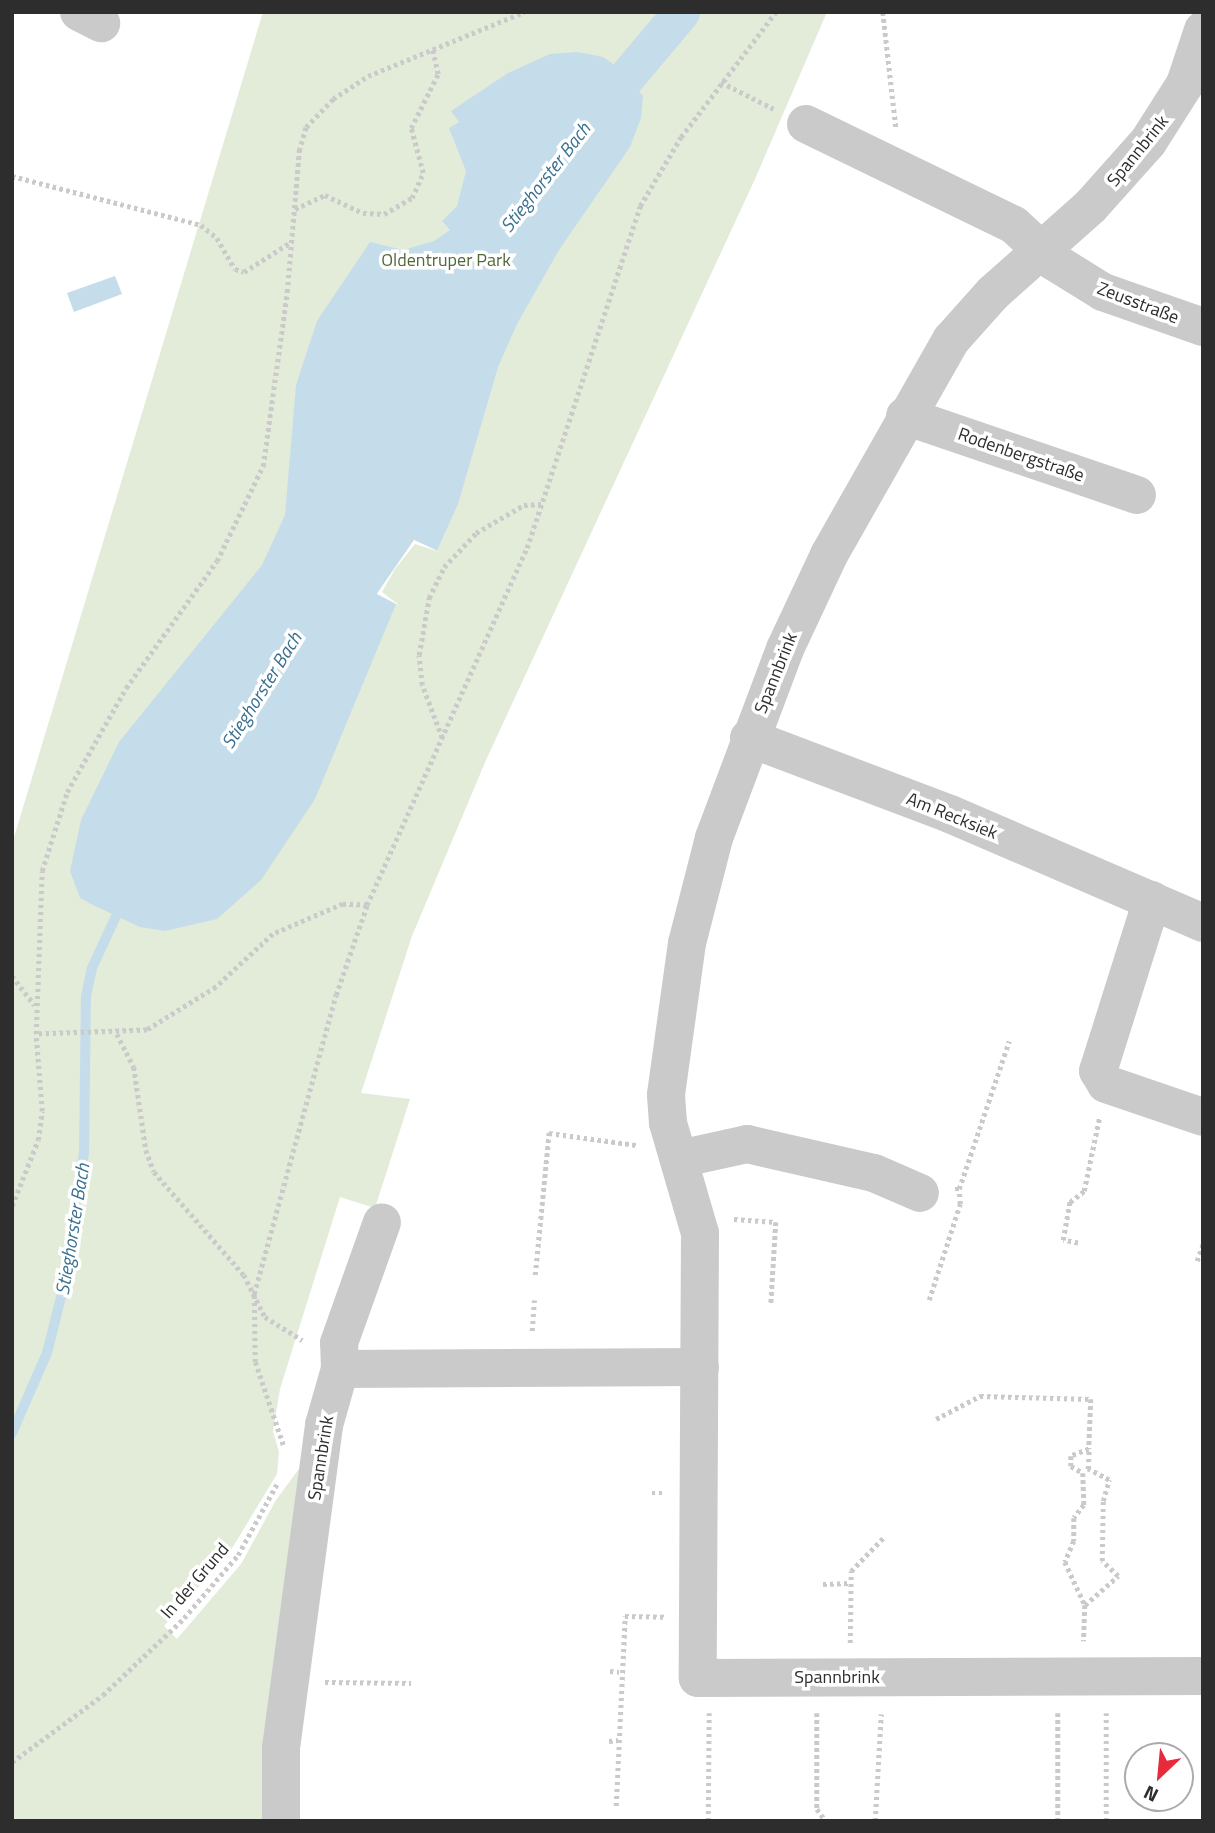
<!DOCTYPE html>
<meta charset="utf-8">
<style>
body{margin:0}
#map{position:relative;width:1215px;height:1833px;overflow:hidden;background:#fff;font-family:"Titillium Web",sans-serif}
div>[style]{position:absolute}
.green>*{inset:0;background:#e3ebd9}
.water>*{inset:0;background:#c5ddeb}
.pier>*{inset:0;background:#fff}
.stream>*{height:10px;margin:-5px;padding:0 5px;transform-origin:5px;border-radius:5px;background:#c5ddeb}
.canal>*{height:37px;margin:-18.5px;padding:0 18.5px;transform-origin:18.5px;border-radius:18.5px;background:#c5ddeb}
.path>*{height:4.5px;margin-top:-2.25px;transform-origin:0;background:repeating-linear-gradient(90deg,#cacaca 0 3.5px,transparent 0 7px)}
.minor>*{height:38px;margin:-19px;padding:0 19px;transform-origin:19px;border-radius:19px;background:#cacaca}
span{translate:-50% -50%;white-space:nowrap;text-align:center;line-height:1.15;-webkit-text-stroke:7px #fff;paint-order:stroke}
.street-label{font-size:18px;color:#2d2d2d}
.park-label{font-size:18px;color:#51683a}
.water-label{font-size:19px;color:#3a708f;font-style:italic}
.frame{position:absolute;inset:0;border:14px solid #2d2d2d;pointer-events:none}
.north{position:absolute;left:1124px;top:1742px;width:70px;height:70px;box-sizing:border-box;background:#fff;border:2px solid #ababab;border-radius:50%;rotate:206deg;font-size:19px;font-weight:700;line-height:28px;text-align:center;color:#2d2d2d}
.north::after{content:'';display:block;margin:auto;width:24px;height:32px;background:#e82a3d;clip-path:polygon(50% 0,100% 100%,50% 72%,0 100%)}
</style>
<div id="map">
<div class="green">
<i style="clip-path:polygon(263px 12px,827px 12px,755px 179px,486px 760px,412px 936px,361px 1093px,410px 1099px,375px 1208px,340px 1197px,280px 1389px,273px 1431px,279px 1452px,277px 1474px,231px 1550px,164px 1626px,177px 1639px,241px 1564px,276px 1500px,310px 1454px,274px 1821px,12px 1821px,12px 844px)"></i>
</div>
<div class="water">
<i style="clip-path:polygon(578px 52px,603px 57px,619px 68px,643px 96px,641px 118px,630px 147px,559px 250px,517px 324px,498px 367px,458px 504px,439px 546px,437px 551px,414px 540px,377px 593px,396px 604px,315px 799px,261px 880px,217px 919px,165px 931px,140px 927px,93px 905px,80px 898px,70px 871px,81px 820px,119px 742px,262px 565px,285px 515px,296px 385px,317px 321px,370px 242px,403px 250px,434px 241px,450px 230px,442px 221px,457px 206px,466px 171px,449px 128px,459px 122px,451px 111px,508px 73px,550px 54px)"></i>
<i style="clip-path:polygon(115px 276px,122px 294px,74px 312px,67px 293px)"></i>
</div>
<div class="pier">
<i style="clip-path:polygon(414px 540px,440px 552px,415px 544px,395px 569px,382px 592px,400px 606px,377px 594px)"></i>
</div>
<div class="stream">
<i style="left:12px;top:1433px;width:87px;rotate:-66.4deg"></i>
<i style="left:47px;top:1353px;width:62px;rotate:-76deg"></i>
<i style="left:62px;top:1293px;width:142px;rotate:-81.1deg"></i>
<i style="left:84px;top:1153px;width:157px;rotate:-89.3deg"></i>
<i style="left:86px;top:996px;width:29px;rotate:-78deg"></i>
<i style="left:92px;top:968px;width:57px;rotate:-65.2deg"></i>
</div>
<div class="canal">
<i style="left:596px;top:113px;width:132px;rotate:-49.9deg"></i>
</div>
<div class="path">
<i style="left:883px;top:12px;width:116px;rotate:83.6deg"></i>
<i style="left:721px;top:82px;width:59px;rotate:27deg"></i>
<i style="left:12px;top:176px;width:195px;rotate:14.5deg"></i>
<i style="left:201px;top:225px;width:21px;rotate:39deg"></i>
<i style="left:217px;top:238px;width:36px;rotate:60deg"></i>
<i style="left:235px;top:269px;width:9px;rotate:18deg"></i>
<i style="left:244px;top:272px;width:56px;rotate:-32.6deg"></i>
<i style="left:295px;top:209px;width:33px;rotate:-25deg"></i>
<i style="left:325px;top:195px;width:42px;rotate:25.3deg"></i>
<i style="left:363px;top:213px;width:21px;rotate:3deg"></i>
<i style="left:384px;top:214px;width:32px;rotate:-30deg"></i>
<i style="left:412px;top:198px;width:27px;rotate:-66deg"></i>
<i style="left:423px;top:173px;width:47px;rotate:-104.9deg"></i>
<i style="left:411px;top:128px;width:60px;rotate:-63.4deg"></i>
<i style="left:438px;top:74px;width:27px;rotate:-103deg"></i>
<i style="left:442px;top:738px;width:57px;rotate:-110.7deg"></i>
<i style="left:422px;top:685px;width:30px;rotate:-96deg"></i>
<i style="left:419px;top:655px;width:58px;rotate:-80deg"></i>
<i style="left:429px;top:598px;width:34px;rotate:-64deg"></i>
<i style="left:444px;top:567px;width:47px;rotate:-46.7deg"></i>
<i style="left:476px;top:533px;width:56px;rotate:-30.3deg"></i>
<i style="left:524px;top:505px;width:17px;rotate:-3deg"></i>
<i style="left:367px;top:905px;width:24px;rotate:-178deg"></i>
<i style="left:343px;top:904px;width:76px;rotate:156.8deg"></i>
<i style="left:273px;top:934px;width:78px;rotate:137.1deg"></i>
<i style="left:216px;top:987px;width:81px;rotate:148.1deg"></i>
<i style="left:147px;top:1030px;width:111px;rotate:177.9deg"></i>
<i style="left:36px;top:1034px;width:163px;rotate:-87.9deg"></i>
<i style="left:42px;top:871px;width:83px;rotate:-72.4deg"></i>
<i style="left:67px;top:792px;width:120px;rotate:-60.4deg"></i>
<i style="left:126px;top:688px;width:156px;rotate:-54.4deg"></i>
<i style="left:217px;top:561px;width:106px;rotate:-64.2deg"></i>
<i style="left:263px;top:466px;width:176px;rotate:-82.1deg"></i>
<i style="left:287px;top:292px;width:142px;rotate:-85.1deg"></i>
<i style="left:299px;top:151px;width:25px;rotate:-74deg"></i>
<i style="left:306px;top:127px;width:39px;rotate:-46deg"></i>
<i style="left:333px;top:99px;width:42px;rotate:-33.3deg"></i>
<i style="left:368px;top:76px;width:169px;rotate:-22.3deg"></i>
<i style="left:12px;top:976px;width:37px;rotate:52deg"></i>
<i style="left:117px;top:1034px;width:37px;rotate:63deg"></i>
<i style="left:134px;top:1067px;width:84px;rotate:81.8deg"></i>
<i style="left:146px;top:1150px;width:23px;rotate:70deg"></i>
<i style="left:154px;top:1172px;width:137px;rotate:48.9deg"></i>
<i style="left:244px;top:1275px;width:47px;rotate:63.4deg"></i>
<i style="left:265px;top:1317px;width:44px;rotate:31.9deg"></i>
<i style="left:955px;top:1189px;width:4px"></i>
<i style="left:959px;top:1189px;width:156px;rotate:-71.3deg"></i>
<i style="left:12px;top:1206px;width:71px;rotate:-68.5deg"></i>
<i style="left:38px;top:1140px;width:29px;rotate:-82deg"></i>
<i style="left:42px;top:1111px;width:77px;rotate:-94.5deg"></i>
<i style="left:734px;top:1219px;width:42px;rotate:4.1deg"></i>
<i style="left:776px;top:1222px;width:81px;rotate:93.5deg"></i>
<i style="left:1078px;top:1243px;width:15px;rotate:-169deg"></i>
<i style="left:1063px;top:1240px;width:39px;rotate:-80deg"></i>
<i style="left:1070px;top:1202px;width:18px;rotate:-38deg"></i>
<i style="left:1084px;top:1191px;width:74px;rotate:-78.2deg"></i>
<i style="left:1197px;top:1261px;width:18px;rotate:-71deg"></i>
<i style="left:535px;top:1275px;width:143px;rotate:-84.4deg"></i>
<i style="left:549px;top:1133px;width:88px;rotate:7.9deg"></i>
<i style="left:929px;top:1300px;width:101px;rotate:-72.1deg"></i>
<i style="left:960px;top:1204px;width:14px;rotate:-94deg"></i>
<i style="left:532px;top:1331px;width:31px;rotate:-86deg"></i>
<i style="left:936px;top:1419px;width:50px;rotate:-27.6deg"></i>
<i style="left:980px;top:1396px;width:111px;rotate:1.5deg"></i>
<i style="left:1091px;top:1399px;width:50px;rotate:92.3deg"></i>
<i style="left:1089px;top:1449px;width:19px;rotate:159deg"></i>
<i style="left:1071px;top:1456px;width:10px;rotate:90deg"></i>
<i style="left:1071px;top:1466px;width:14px;rotate:30deg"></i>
<i style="left:1083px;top:1473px;width:32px;rotate:88deg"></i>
<i style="left:1084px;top:1505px;width:16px;rotate:128deg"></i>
<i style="left:1074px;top:1518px;width:23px;rotate:90deg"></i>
<i style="left:1074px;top:1541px;width:23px;rotate:113deg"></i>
<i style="left:1065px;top:1562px;width:47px;rotate:65.1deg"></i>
<i style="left:1085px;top:1605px;width:36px;rotate:92deg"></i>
<i style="left:283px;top:1445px;width:88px;rotate:-108.6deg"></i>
<i style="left:255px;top:1362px;width:68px;rotate:-90.8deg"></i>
<i style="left:254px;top:1294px;width:310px;rotate:-74.7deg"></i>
<i style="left:336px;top:995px;width:95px;rotate:-71deg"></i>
<i style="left:367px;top:905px;width:391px;rotate:-65.9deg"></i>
<i style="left:527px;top:548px;width:360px;rotate:-71.7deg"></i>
<i style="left:640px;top:206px;width:80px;rotate:-59.3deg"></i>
<i style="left:681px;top:137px;width:157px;rotate:-52.8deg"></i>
<i style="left:652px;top:1493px;width:13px"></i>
<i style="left:823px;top:1584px;width:28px;rotate:-2deg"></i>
<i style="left:1085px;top:1605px;width:44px;rotate:-41.3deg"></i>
<i style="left:1118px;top:1576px;width:22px;rotate:-137deg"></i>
<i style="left:1102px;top:1561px;width:60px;rotate:-89deg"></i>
<i style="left:1103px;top:1501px;width:22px;rotate:-74deg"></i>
<i style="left:1109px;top:1480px;width:24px;rotate:-152deg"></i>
<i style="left:1088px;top:1469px;width:20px;rotate:-87deg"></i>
<i style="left:850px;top:1643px;width:72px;rotate:-89.2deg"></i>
<i style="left:851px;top:1571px;width:46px;rotate:-45.9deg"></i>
<i style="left:610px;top:1671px;width:9px;rotate:6deg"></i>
<i style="left:325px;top:1682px;width:86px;rotate:0.7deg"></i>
<i style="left:817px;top:1713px;width:96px;rotate:90deg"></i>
<i style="left:817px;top:1809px;width:15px;rotate:53deg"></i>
<i style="left:1058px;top:1713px;width:108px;rotate:90deg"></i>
<i style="left:609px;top:1741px;width:9px;rotate:-6deg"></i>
<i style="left:12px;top:1762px;width:113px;rotate:-36.4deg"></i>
<i style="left:103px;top:1695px;width:112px;rotate:-43.5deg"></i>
<i style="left:184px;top:1618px;width:83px;rotate:-49.4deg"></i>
<i style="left:238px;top:1555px;width:83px;rotate:-61.3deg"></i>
<i style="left:616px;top:1806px;width:190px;rotate:-87.3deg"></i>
<i style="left:625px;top:1616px;width:39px;rotate:1deg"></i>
<i style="left:708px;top:1821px;width:108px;rotate:-89.5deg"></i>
<i style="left:875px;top:1821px;width:107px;rotate:-86.8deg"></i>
<i style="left:1106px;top:1821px;width:108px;rotate:-90deg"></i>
</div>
<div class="minor">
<i style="left:79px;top:12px;width:25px;rotate:27deg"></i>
<i style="left:1203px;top:30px;width:57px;rotate:108.4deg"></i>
<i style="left:1185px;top:84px;width:69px;rotate:122.5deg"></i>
<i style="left:1148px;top:142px;width:86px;rotate:131.7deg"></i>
<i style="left:1091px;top:206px;width:131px;rotate:138.4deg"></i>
<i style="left:993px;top:293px;width:63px;rotate:131.8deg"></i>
<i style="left:951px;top:340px;width:247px;rotate:119.6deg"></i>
<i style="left:829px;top:555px;width:104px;rotate:115.1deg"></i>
<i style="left:785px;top:649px;width:202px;rotate:110.6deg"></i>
<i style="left:714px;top:838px;width:108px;rotate:104.4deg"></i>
<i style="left:687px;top:943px;width:153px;rotate:97.9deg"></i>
<i style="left:666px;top:1095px;width:28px;rotate:86deg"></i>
<i style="left:668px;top:1123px;width:115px;rotate:73.8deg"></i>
<i style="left:700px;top:1233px;width:445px;rotate:90.3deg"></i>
<i style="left:698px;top:1678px;width:505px;rotate:-0.23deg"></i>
<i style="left:806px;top:124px;width:231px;rotate:25.9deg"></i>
<i style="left:1014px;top:225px;width:53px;rotate:42.7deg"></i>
<i style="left:1053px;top:261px;width:59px;rotate:31.8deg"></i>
<i style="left:1103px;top:292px;width:106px;rotate:19.3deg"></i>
<i style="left:905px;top:416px;width:245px;rotate:18.8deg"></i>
<i style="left:749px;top:738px;width:215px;rotate:20.7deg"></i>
<i style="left:950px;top:814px;width:275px;rotate:23.3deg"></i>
<i style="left:1152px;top:900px;width:179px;rotate:107.5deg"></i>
<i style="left:1098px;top:1071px;width:15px;rotate:58deg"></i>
<i style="left:1106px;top:1084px;width:102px;rotate:18.8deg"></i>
<i style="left:679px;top:1159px;width:70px;rotate:-12.4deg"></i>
<i style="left:747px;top:1144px;width:130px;rotate:12.9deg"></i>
<i style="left:874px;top:1173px;width:50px;rotate:23.5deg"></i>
<i style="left:340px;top:1369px;width:360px;rotate:-0.3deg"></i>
<i style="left:281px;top:1821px;width:73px;rotate:-90deg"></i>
<i style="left:281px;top:1748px;width:326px;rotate:-82.4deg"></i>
<i style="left:324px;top:1425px;width:58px;rotate:-74.1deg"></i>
<i style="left:340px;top:1369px;width:26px;rotate:-92deg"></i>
<i style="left:339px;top:1343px;width:128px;rotate:-70.4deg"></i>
</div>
<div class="street-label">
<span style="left:1138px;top:151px;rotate:-51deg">Spannbrink</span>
<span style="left:1138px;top:303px;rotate:21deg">Zeusstraße</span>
<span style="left:1021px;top:455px;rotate:19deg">Rodenbergstraße</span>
<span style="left:776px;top:673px;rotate:-68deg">Spannbrink</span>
<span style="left:952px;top:816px;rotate:22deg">Am Recksiek</span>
<span style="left:321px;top:1458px;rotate:-81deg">Spannbrink</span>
<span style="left:195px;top:1581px;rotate:-49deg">In der Grund</span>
<span style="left:837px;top:1677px">Spannbrink</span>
</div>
<div class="park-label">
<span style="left:446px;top:260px">Oldentruper Park</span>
</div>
<div class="water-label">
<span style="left:545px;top:177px;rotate:-52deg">Stieghorster Bach</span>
<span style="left:261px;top:690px;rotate:-58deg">Stieghorster Bach</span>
<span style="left:72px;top:1229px;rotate:-81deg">Stieghorster Bach</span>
</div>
<div class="frame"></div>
<div class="north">N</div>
</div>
